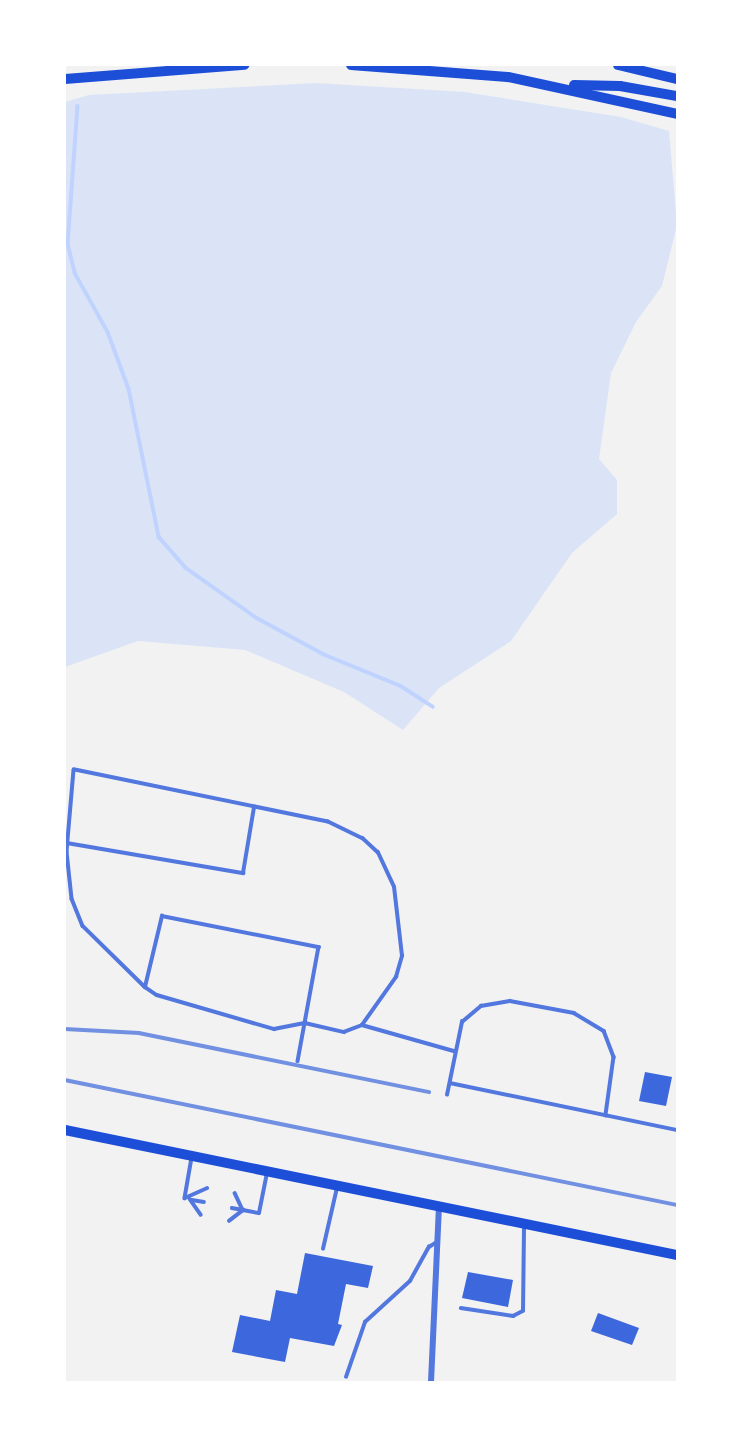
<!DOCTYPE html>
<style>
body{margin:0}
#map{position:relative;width:742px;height:1447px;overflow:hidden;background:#f2f2f2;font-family:Montserrat,sans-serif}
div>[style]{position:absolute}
.green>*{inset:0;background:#dbe4f7}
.stream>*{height:3.5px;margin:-1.75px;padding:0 1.75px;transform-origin:1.75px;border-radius:1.75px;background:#bfd3fe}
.building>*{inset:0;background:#3d67dc}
.service>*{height:3.5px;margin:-1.75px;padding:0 1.75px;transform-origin:1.75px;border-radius:1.75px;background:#5277de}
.minor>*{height:6px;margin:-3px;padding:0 3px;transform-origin:3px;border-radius:3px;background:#5277de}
.secondary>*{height:10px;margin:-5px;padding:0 5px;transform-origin:5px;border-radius:5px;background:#1d4ed8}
.primary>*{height:10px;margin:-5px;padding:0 5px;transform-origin:5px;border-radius:5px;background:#1d4ed8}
.rail>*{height:3.5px;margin:-1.75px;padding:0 1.75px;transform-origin:1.75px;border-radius:1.75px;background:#7290e2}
span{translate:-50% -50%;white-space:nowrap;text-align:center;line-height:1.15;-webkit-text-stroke:5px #fff;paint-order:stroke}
.frame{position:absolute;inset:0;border:66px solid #fff;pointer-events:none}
</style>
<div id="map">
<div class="green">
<i style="clip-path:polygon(316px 83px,465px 92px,621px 117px,669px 131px,677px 225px,662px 286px,636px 322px,611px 373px,599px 459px,617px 480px,617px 514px,572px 553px,511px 641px,439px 688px,403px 730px,344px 692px,245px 650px,138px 641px,65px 667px,65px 102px,89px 95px)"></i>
</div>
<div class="stream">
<i style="left:78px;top:106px;width:138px;rotate:94.1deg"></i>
<i style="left:68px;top:244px;width:30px;rotate:76deg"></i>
<i style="left:75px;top:273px;width:68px;rotate:60.8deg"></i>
<i style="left:108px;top:332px;width:61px;rotate:69.8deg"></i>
<i style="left:129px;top:389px;width:151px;rotate:78.5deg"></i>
<i style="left:159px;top:537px;width:41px;rotate:48.9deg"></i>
<i style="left:186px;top:568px;width:87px;rotate:35.2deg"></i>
<i style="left:257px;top:618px;width:75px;rotate:28.6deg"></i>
<i style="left:323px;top:654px;width:84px;rotate:22.3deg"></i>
<i style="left:401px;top:686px;width:38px;rotate:33deg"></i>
</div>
<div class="building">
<i style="clip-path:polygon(645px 1072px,672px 1077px,666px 1106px,639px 1101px)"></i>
<i style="clip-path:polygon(305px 1253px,373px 1266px,368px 1288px,346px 1284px,338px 1324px,342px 1325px,334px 1346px,290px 1338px,285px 1362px,232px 1352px,240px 1315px,270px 1321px,276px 1290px,297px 1294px)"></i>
<i style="clip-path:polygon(468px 1272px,513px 1280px,508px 1307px,462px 1298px)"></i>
<i style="clip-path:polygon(598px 1313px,639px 1328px,632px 1345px,591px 1331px)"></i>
</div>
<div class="service">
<i style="left:67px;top:843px;width:179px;rotate:9.7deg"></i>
<i style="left:243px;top:873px;width:67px;rotate:-80.5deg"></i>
<i style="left:145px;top:987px;width:73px;rotate:-76.5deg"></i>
<i style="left:162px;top:916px;width:160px;rotate:11.2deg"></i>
<i style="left:319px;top:947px;width:116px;rotate:100.4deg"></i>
<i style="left:362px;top:1025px;width:59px;rotate:-54.7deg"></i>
<i style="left:396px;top:977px;width:22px;rotate:-74deg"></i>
<i style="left:402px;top:956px;width:69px;rotate:-96.6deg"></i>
<i style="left:394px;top:887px;width:38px;rotate:-115deg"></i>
<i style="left:378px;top:853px;width:21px;rotate:-137deg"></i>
<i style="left:363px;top:839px;width:39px;rotate:-154deg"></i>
<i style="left:328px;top:822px;width:259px;rotate:-168.4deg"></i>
<i style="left:74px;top:770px;width:82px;rotate:94.9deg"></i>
<i style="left:67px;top:852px;width:47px;rotate:83.9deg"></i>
<i style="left:72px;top:899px;width:29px;rotate:68deg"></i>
<i style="left:83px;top:926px;width:87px;rotate:44.5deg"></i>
<i style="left:145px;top:987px;width:14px;rotate:34deg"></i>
<i style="left:157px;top:995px;width:122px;rotate:16.2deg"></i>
<i style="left:274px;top:1029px;width:32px;rotate:-11deg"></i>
<i style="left:305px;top:1023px;width:40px;rotate:13deg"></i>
<i style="left:344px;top:1032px;width:19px;rotate:-21deg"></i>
<i style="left:362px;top:1025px;width:96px;rotate:15.8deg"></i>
<i style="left:450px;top:1083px;width:232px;rotate:11.7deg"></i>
<i style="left:447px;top:1095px;width:75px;rotate:-78.4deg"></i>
<i style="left:462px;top:1022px;width:25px;rotate:-40deg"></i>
<i style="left:481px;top:1006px;width:29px;rotate:-10deg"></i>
<i style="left:510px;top:1001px;width:65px;rotate:10.6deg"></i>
<i style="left:574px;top:1013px;width:35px;rotate:31deg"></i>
<i style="left:604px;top:1031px;width:28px;rotate:69deg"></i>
<i style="left:614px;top:1057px;width:59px;rotate:97.9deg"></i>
<i style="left:192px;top:1158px;width:41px;rotate:99.9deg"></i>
<i style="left:185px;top:1198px;width:24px;rotate:-24deg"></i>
<i style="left:235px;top:1193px;width:19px;rotate:65deg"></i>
<i style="left:243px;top:1210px;width:16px;rotate:11deg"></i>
<i style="left:259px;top:1213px;width:41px;rotate:-78.7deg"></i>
<i style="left:190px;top:1199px;width:19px;rotate:55deg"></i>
<i style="left:192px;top:1200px;width:12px;rotate:9deg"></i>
<i style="left:232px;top:1208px;width:11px;rotate:10deg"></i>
<i style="left:229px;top:1221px;width:18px;rotate:-38deg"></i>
<i style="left:323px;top:1249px;width:63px;rotate:-77.1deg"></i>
<i style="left:461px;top:1308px;width:53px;rotate:8.7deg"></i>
<i style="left:513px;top:1316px;width:11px;rotate:-27deg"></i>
<i style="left:523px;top:1311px;width:85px;rotate:-89.3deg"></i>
<i style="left:346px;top:1377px;width:58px;rotate:-70.9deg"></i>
<i style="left:365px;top:1322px;width:61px;rotate:-42.3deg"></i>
<i style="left:410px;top:1281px;width:39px;rotate:-61deg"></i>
<i style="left:429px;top:1247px;width:9px;rotate:-32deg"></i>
</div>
<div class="minor">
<i style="left:431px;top:1382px;width:175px;rotate:-87.4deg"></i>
</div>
<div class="secondary">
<i style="left:351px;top:65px;width:157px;rotate:4.4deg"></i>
<i style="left:508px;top:77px;width:173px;rotate:12.3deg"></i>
<i style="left:618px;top:65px;width:61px;rotate:13.3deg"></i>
<i style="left:65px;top:79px;width:180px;rotate:-4.5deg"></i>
<i style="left:574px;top:85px;width:46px;rotate:1.2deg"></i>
<i style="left:620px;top:86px;width:58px;rotate:10deg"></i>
</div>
<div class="primary">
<i style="left:65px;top:1130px;width:625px;rotate:11.54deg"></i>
</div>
<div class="rail">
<i style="left:65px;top:1029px;width:74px;rotate:3.1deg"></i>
<i style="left:139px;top:1033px;width:296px;rotate:11.5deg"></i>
<i style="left:65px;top:1080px;width:625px;rotate:11.54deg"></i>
</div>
<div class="frame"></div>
</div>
